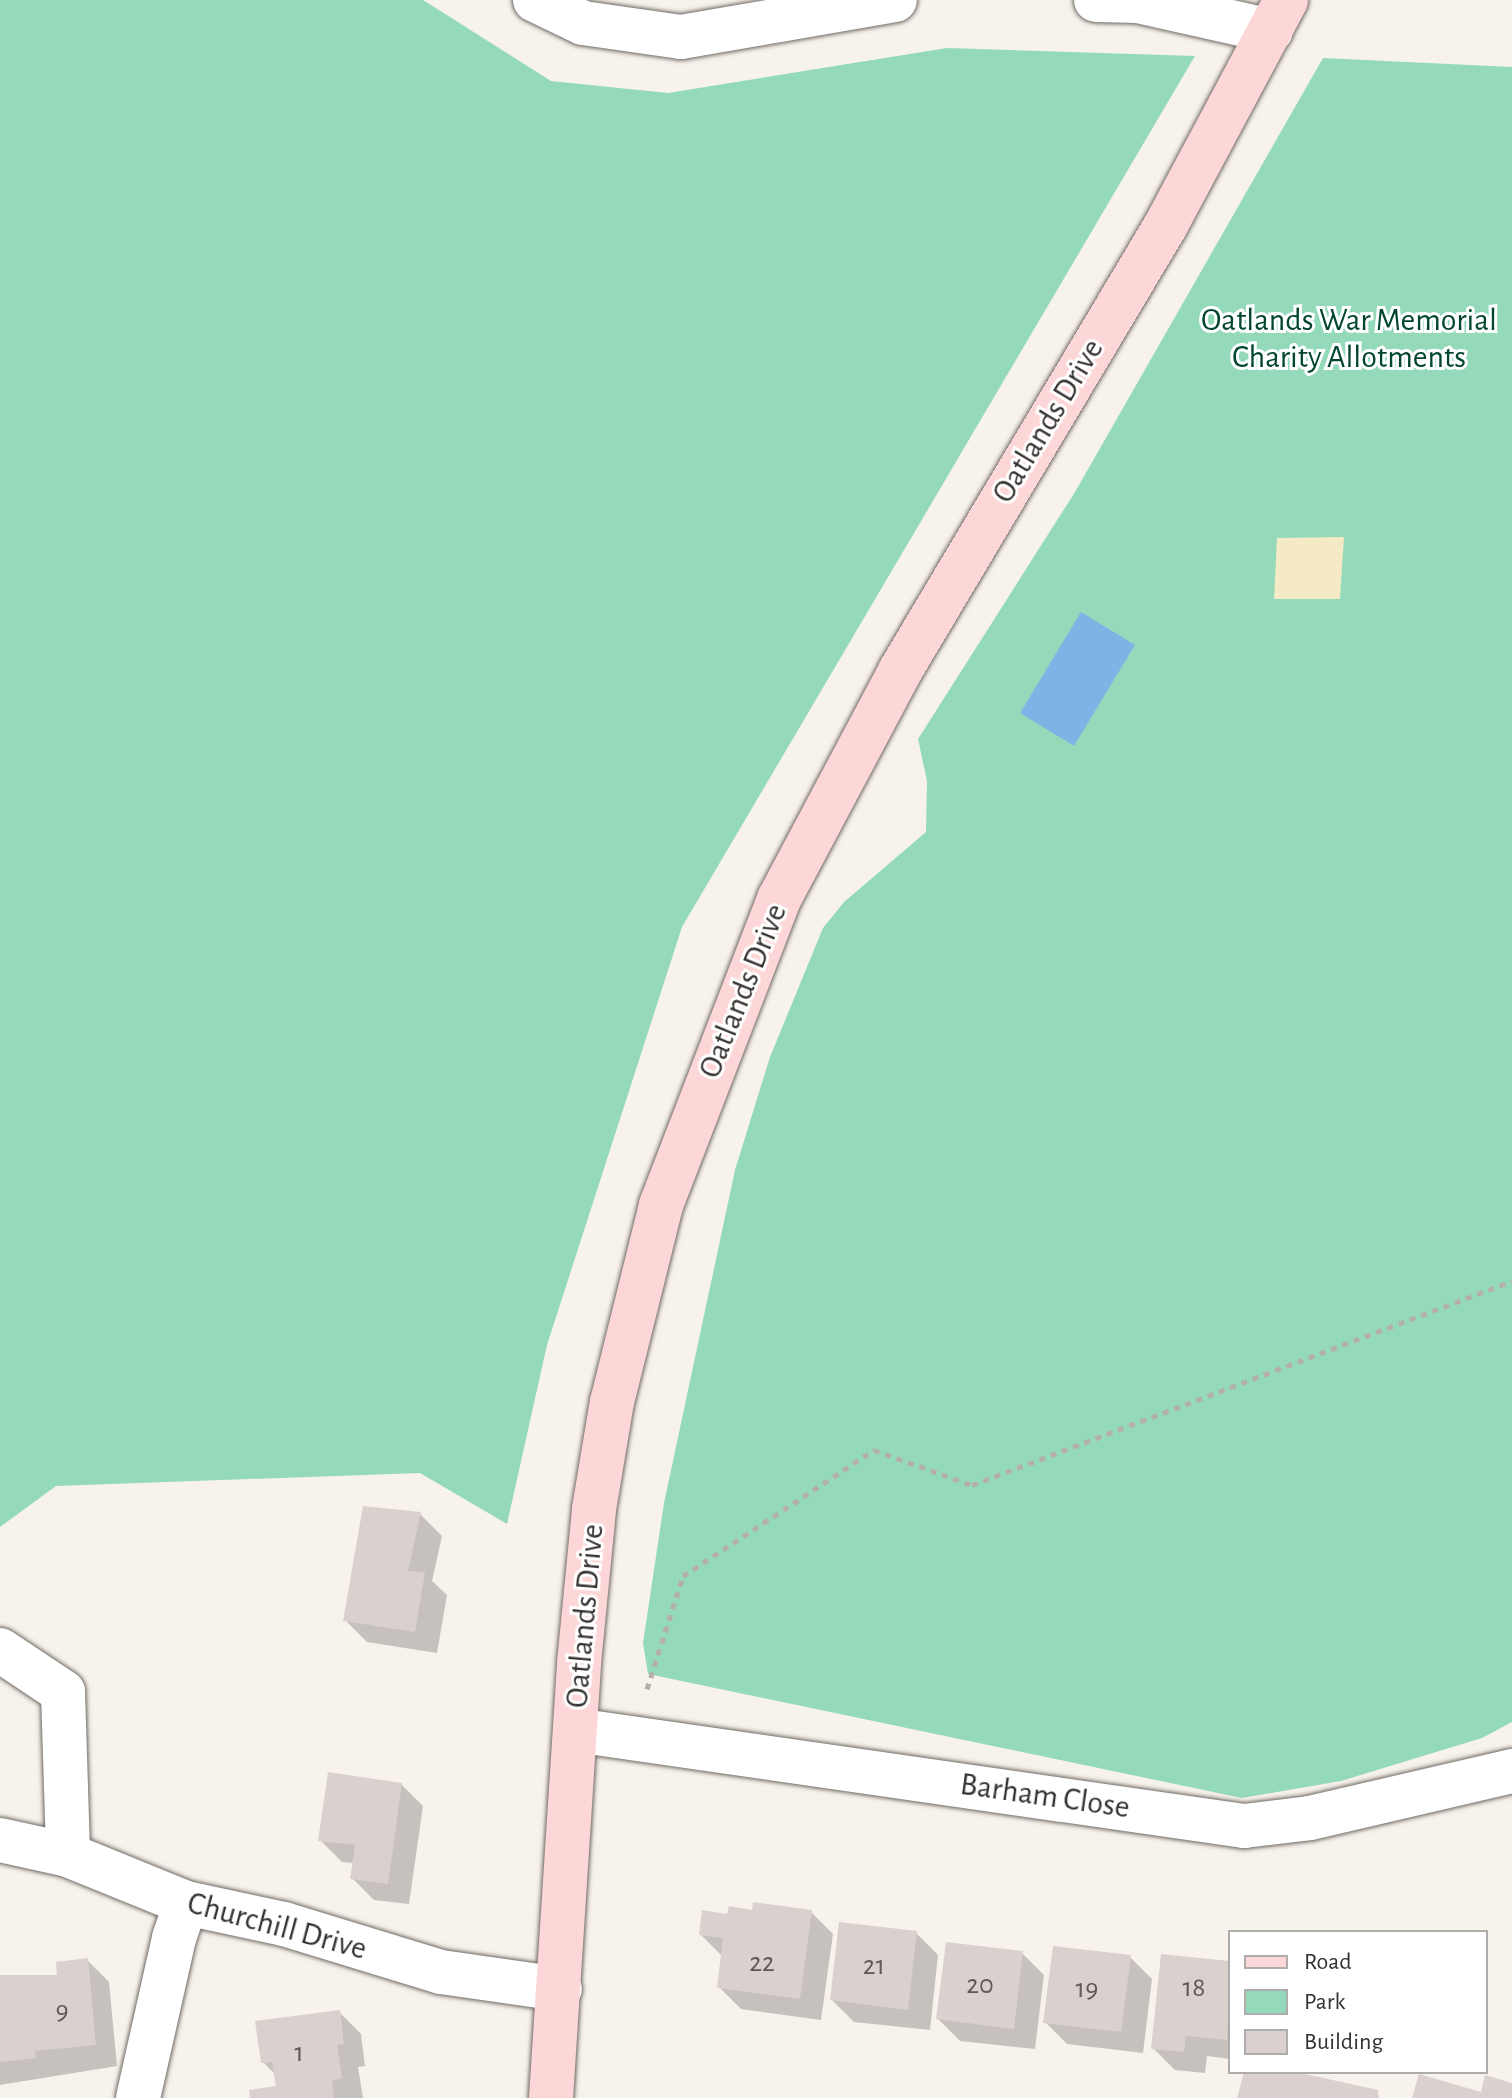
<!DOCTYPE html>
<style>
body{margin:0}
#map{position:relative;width:1512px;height:2098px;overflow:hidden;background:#f8f2ec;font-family:"Alegreya Sans",sans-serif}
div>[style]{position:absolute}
.green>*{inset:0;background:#94daba}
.sand>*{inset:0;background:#f4eac5}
.water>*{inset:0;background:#7cb4e5}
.shadow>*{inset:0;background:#0003}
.building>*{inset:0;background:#dad1cf}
.path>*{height:5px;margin-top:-2.5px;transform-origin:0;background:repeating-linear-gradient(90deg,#b4afab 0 6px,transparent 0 12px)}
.roads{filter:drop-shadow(0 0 2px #706b65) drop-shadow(0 0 2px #706b65)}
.minor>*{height:44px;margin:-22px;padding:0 22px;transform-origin:22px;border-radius:22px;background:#fff}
.major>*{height:44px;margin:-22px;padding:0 22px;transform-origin:22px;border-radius:22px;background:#fdd7d7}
span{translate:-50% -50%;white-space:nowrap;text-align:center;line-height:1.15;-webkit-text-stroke:6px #fff;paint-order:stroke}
.number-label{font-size:28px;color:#5e5957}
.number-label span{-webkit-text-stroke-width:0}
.park-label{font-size:32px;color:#024630}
.street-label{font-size:32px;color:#34312f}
.legend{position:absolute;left:1228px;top:1930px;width:260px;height:144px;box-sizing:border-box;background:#fff;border:2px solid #aeadac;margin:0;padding:10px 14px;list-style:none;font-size:24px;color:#34312f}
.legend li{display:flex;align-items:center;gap:16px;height:40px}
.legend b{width:40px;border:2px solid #aeadac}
</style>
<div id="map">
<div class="green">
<i style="clip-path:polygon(0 0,423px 0,551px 81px,668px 93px,947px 48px,1195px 56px,682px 927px,547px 1345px,507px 1524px,420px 1473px,56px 1486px,0 1527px)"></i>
<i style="clip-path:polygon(1323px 58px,1512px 67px,1512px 1722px,1482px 1738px,1341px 1781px,1242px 1798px,648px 1674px,643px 1643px,664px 1503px,735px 1170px,770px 1057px,823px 928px,844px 902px,926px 832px,927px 781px,918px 739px,1075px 492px)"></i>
</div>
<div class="sand">
<i style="clip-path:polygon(1344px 537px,1340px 599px,1274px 599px,1277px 538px)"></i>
</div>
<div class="water">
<i style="clip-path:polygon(1081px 612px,1135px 645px,1074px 746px,1020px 713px)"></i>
</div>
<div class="shadow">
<i style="clip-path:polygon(420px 1514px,442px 1536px,432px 1581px,447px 1595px,437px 1653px,367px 1642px,345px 1620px)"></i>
<i style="clip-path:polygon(401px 1784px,423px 1806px,409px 1904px,374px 1900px,352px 1878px,354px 1863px,342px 1862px,320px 1840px)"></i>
<i style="clip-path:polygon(811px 1912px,833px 1934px,821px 2020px,741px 2009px,719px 1987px,723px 1957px,701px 1935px,729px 1916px)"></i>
<i style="clip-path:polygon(916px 1933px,938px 1955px,930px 2030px,854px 2022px,832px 2000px)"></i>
<i style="clip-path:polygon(1022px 1953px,1044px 1975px,1035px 2049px,960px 2041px,938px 2019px)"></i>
<i style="clip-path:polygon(1163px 1956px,1230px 1963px,1230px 2059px,1207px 2056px,1205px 2073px,1175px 2070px,1153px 2048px)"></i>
<i style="clip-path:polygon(1130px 1957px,1152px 1979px,1143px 2053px,1067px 2044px,1045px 2022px)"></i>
<i style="clip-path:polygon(87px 1960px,109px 1982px,117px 2066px,0 2085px,0 1977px,59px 1977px)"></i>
<i style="clip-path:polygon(339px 2012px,361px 2034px,365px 2066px,358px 2067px,363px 2098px,252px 2098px,278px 2088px,276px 2075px,263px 2062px)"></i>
</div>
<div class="building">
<i style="clip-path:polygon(363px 1506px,421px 1512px,408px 1571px,425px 1572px,415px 1632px,343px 1621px)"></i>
<i style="clip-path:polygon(328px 1772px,402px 1783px,388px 1884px,350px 1879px,355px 1845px,318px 1841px)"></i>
<i style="clip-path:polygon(753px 1902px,812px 1910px,800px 1999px,717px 1988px,723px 1938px,699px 1935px,702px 1910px,727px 1914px,729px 1906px,752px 1910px)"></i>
<i style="clip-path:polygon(839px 1922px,917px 1931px,908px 2010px,830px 2000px)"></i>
<i style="clip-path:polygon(946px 1942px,1023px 1951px,1014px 2029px,936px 2019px)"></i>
<i style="clip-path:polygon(1053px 1946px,1131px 1955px,1121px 2032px,1043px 2023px)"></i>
<i style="clip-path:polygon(1161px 1954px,1230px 1961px,1227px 2040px,1186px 2036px,1184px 2052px,1151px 2049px)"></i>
<i style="clip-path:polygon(88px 1958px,96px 2045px,35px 2051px,36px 2058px,0 2062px,0 1975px,57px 1975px,56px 1962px)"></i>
<i style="clip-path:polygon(340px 2010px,344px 2044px,337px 2045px,342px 2078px,332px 2080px,334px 2098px,250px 2098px,249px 2090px,276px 2086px,272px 2062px,261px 2063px,255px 2021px)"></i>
<i style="clip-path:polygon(1244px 2072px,1296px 2072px,1378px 2090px,1379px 2098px,1237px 2098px)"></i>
<i style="clip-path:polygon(1419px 2074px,1481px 2092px,1485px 2075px,1512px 2083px,1512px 2098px,1412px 2098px)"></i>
</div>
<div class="path">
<i style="left:647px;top:1689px;width:119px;rotate:-72.3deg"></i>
<i style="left:683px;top:1576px;width:229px;rotate:-33.4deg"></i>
<i style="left:874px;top:1450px;width:104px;rotate:19.7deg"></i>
<i style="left:972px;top:1485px;width:577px;rotate:-20.7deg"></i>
</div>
<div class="roads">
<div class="minor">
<i style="left:535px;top:0;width:53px;rotate:25.6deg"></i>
<i style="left:583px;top:23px;width:99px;rotate:8.1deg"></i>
<i style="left:681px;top:37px;width:217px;rotate:-9.8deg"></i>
<i style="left:1096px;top:0;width:42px;rotate:1.4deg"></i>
<i style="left:1138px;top:1px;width:136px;rotate:12.7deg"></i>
<i style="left:0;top:1650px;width:76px;rotate:33.7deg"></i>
<i style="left:63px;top:1692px;width:163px;rotate:88.2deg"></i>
<i style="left:575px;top:1730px;width:676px;rotate:8.17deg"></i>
<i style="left:1244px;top:1826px;width:66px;rotate:-6.9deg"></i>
<i style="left:1310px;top:1818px;width:207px;rotate:-13.1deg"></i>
<i style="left:0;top:1840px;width:70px;rotate:12.4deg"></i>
<i style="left:68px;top:1855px;width:127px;rotate:22.1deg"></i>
<i style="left:186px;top:1903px;width:100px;rotate:12.1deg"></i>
<i style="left:284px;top:1924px;width:164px;rotate:17deg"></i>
<i style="left:441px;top:1972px;width:120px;rotate:8.1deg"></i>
<i style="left:138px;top:2098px;width:164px;rotate:-77.3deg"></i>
<i style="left:174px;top:1938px;width:37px;rotate:-71deg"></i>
</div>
<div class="major">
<i style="left:551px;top:2098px;width:436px;rotate:-86.3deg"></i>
<i style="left:579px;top:1663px;width:155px;rotate:-84.4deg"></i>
<i style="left:594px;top:1509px;width:109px;rotate:-80.5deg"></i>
<i style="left:612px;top:1402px;width:203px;rotate:-76deg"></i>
<i style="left:661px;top:1205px;width:328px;rotate:-68.9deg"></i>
<i style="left:779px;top:899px;width:258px;rotate:-62deg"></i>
<i style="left:900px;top:671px;width:519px;rotate:-59.19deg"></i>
<i style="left:1166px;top:225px;width:255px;rotate:-61.9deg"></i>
</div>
</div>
<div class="number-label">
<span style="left:762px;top:1963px">22</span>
<span style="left:874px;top:1966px">21</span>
<span style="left:980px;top:1985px">20</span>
<span style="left:1194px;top:1988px">18</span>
<span style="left:1087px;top:1989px">19</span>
<span style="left:62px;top:2011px">9</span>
<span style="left:299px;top:2053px">1</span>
</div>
<div class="park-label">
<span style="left:1349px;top:339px">Oatlands War Memorial<br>Charity Allotments</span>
</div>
<div class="street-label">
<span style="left:1048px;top:421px;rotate:-59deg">Oatlands Drive</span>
<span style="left:743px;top:991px;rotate:-68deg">Oatlands Drive</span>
<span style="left:585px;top:1616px;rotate:-85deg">Oatlands Drive</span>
<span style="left:1045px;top:1796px;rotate:8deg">Barham Close</span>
<span style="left:277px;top:1926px;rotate:15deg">Churchill Drive</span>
</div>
<ul class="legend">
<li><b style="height:10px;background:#fdd7d7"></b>Road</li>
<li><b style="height:22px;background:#94daba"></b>Park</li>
<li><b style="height:22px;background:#dad1cf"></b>Building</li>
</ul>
</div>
